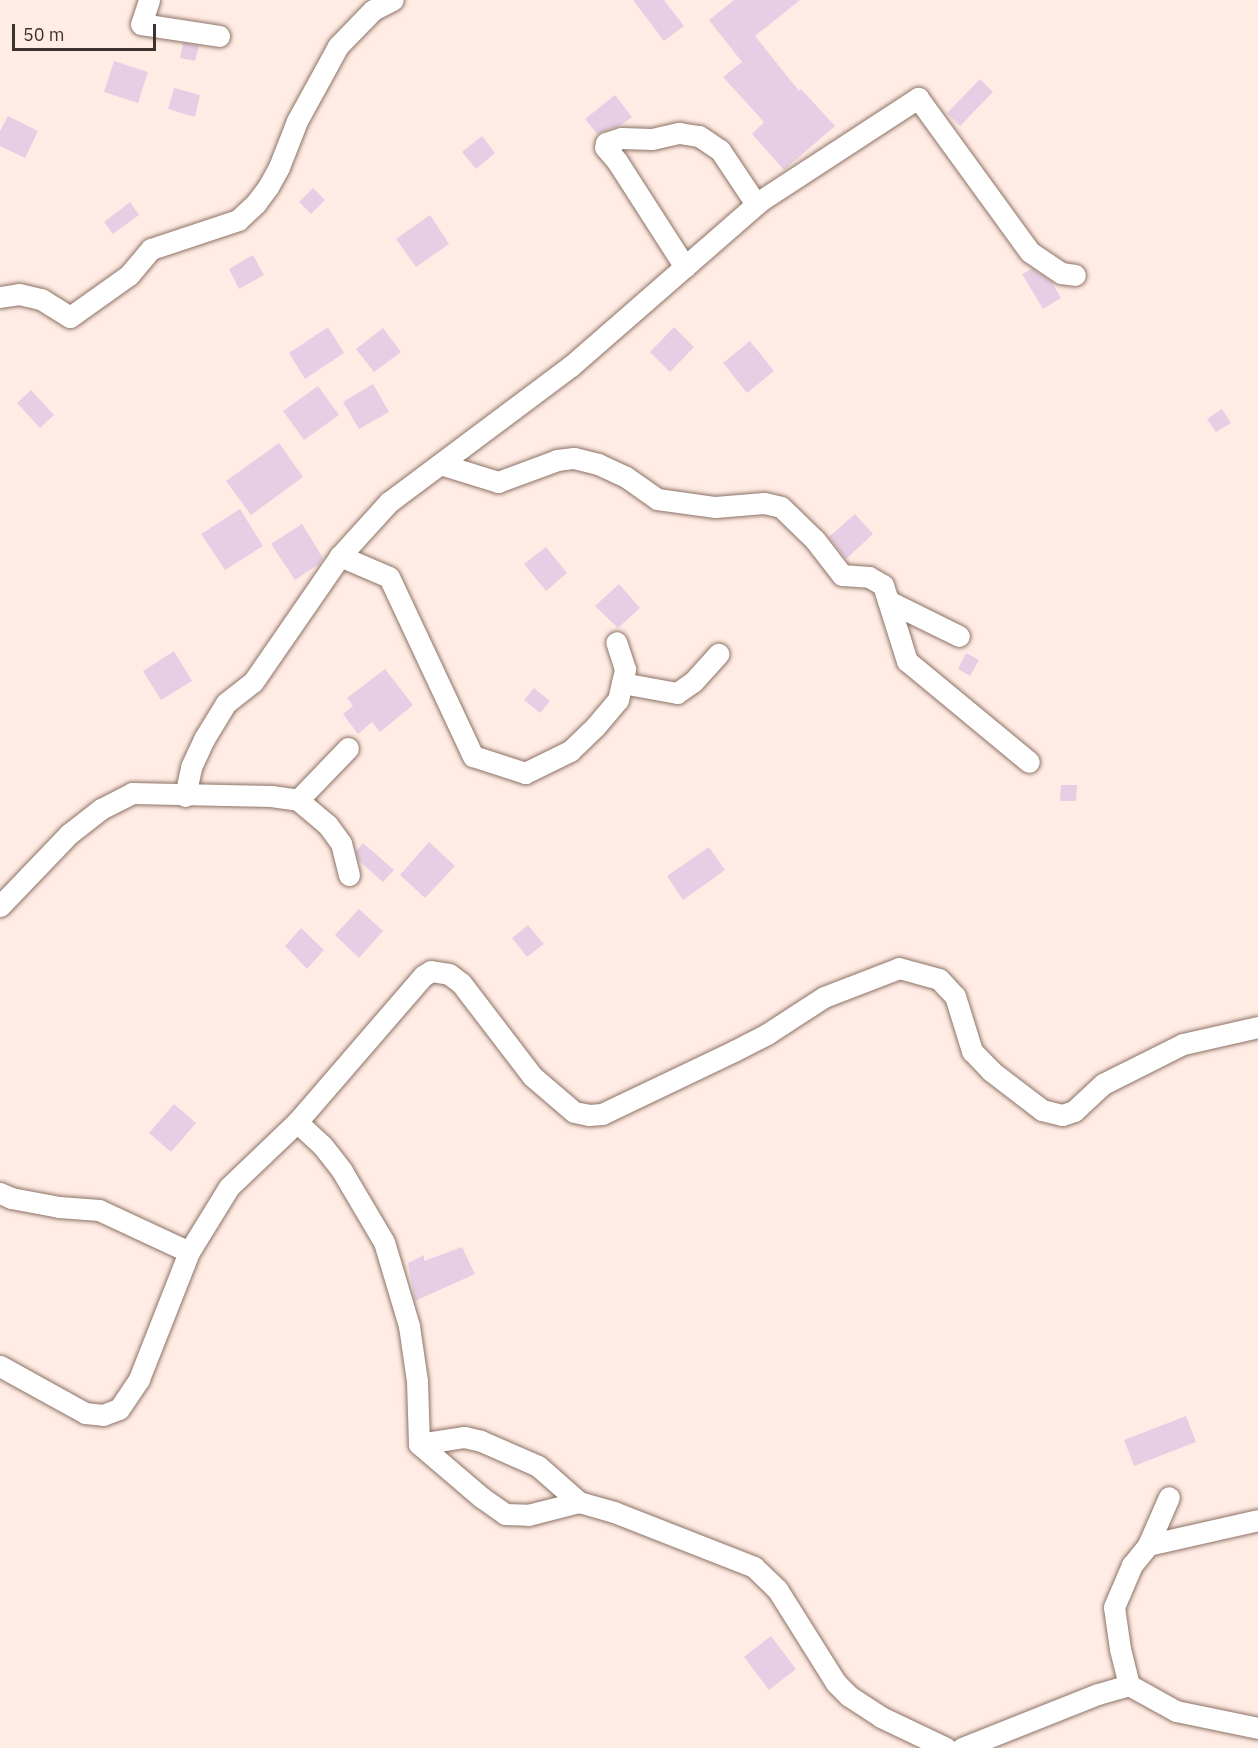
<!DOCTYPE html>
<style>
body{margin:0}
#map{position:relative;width:1258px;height:1748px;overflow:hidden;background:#ffece4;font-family:"IBM Plex Sans",sans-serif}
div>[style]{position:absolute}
.building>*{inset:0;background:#e6cfe5}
.roads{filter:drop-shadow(0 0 2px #8d7266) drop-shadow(0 0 2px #8d7266)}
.street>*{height:21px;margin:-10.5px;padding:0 10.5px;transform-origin:10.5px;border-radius:10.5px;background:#fff}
span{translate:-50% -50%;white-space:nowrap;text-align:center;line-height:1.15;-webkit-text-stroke:4.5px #ffece4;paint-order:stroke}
.scale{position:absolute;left:12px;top:24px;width:144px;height:27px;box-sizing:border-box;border:3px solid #3d322d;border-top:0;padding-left:8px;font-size:18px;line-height:21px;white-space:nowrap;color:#3d322d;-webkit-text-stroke:4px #ffece4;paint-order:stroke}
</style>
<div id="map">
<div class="building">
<i style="clip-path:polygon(633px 0,664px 0,684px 26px,664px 41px)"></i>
<i style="clip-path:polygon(734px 0,800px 0,755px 36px,799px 91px,801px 89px,835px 126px,784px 170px,752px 134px,764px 122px,723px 77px,742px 62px,709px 20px)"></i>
<i style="clip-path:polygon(183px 43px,199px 46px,195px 61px,180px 58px)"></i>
<i style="clip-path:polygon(114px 61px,148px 72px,138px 103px,104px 92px)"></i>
<i style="clip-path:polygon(980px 79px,993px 92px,960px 126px,947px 113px)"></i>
<i style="clip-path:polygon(174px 88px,200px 95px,195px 117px,168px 109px)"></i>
<i style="clip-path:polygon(615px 95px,632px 117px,621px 125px,597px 134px,585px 119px)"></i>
<i style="clip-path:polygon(8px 116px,38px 131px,25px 158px,0 146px,0 131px)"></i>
<i style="clip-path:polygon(482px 136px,495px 153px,476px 169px,462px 152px)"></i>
<i style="clip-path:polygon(313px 188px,325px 200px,311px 214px,299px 202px)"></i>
<i style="clip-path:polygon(130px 202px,139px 215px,113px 234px,104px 222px)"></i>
<i style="clip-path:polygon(430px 215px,449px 244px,416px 267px,396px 239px)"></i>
<i style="clip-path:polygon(253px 255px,264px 275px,239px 289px,229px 269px)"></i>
<i style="clip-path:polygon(1032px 269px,1051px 281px,1061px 298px,1043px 309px,1022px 274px)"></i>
<i style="clip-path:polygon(328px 327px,344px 353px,305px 379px,289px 353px)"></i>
<i style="clip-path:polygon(674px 327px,694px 347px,670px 372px,650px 352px)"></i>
<i style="clip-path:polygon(383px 328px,401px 352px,374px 372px,356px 349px)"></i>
<i style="clip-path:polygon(750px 341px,774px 371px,747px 393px,723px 363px)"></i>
<i style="clip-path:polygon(373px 384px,389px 412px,359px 429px,343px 402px)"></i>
<i style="clip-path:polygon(318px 386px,339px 415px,304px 440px,283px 411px)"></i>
<i style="clip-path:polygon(31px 390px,54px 415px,40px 428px,17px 403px)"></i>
<i style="clip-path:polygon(1222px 409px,1231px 423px,1216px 432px,1207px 419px)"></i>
<i style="clip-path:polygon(279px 443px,303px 477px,251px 515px,226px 481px)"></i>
<i style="clip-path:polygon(240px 509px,263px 546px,225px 570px,201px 534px)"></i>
<i style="clip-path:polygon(855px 514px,873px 534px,846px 559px,829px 537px)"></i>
<i style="clip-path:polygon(302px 524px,323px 558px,319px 564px,295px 580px,271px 544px)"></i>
<i style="clip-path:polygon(546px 547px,567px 573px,546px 591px,524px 564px)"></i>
<i style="clip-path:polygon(619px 584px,640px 608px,618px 628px,595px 606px)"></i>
<i style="clip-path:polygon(174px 651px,192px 681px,161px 700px,143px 671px)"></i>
<i style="clip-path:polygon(966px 653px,979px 660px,970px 676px,958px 669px)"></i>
<i style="clip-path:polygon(385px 669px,413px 705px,380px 732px,372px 722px,358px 734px,343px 714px,353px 706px,347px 698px)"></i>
<i style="clip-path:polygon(534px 688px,550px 701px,540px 713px,524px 700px)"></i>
<i style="clip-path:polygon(1061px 785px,1077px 785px,1076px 801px,1060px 801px)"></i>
<i style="clip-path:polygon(429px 842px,455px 866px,425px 898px,400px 875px)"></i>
<i style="clip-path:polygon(363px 843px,394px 870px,383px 882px,359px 861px,356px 851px)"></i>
<i style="clip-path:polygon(709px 847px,725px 870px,683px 900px,667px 876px)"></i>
<i style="clip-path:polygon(359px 909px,383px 931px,359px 958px,335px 935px)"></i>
<i style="clip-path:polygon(528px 925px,544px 944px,527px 957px,512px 938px)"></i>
<i style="clip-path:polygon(301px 928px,324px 950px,307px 969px,285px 946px)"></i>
<i style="clip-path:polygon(174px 1104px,196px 1123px,171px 1152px,149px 1133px)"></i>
<i style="clip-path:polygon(462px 1247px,475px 1274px,415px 1301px,408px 1263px,424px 1255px,424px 1261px)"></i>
<i style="clip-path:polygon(1186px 1416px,1196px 1442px,1134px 1466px,1124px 1440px)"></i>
<i style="clip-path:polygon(771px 1636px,796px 1669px,769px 1690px,744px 1657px)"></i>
</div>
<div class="roads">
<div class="street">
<i style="left:149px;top:0;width:25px;rotate:108deg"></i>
<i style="left:141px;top:24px;width:79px;rotate:8.7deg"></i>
<i style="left:685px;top:267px;width:126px;rotate:-122.7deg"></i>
<i style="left:617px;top:161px;width:18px;rotate:-131deg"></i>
<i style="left:605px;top:147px;width:4px;rotate:-76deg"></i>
<i style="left:606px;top:143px;width:16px;rotate:-18deg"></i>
<i style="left:621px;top:138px;width:31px;rotate:2deg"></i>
<i style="left:652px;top:139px;width:28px;rotate:-13deg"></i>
<i style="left:679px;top:133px;width:20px;rotate:9deg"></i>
<i style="left:699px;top:136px;width:25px;rotate:34deg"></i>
<i style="left:720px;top:150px;width:65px;rotate:56.3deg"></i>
<i style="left:0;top:297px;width:19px;rotate:-9deg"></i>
<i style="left:19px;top:294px;width:23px;rotate:13deg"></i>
<i style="left:41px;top:299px;width:34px;rotate:32deg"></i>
<i style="left:70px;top:317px;width:72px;rotate:-35.4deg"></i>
<i style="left:129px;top:275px;width:34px;rotate:-50deg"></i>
<i style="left:151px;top:249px;width:92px;rotate:-18.4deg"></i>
<i style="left:238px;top:220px;width:25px;rotate:-43deg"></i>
<i style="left:256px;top:203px;width:20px;rotate:-53deg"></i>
<i style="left:268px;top:187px;width:23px;rotate:-61deg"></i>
<i style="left:279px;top:167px;width:49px;rotate:-68.6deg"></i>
<i style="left:297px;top:121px;width:85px;rotate:-61.3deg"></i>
<i style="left:338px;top:46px;width:50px;rotate:-45.8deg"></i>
<i style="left:373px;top:10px;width:22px;rotate:-27deg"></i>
<i style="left:440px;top:464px;width:61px;rotate:17.2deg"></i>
<i style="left:498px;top:482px;width:63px;rotate:-20.4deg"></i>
<i style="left:557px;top:460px;width:17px;rotate:-7deg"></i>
<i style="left:574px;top:458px;width:25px;rotate:14deg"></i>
<i style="left:598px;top:464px;width:31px;rotate:25deg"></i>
<i style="left:626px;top:477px;width:38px;rotate:35deg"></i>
<i style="left:657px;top:499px;width:59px;rotate:7.9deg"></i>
<i style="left:715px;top:507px;width:49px;rotate:-4.7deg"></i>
<i style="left:764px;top:503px;width:17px;rotate:13deg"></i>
<i style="left:781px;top:507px;width:47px;rotate:44.1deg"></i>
<i style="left:815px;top:540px;width:44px;rotate:52.4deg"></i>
<i style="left:842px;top:575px;width:27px;rotate:4deg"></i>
<i style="left:869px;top:577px;width:16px;rotate:30deg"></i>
<i style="left:883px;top:585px;width:80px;rotate:72.5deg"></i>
<i style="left:907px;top:661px;width:158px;rotate:39.6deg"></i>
<i style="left:340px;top:556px;width:53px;rotate:23.2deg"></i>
<i style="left:389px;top:577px;width:198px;rotate:64.9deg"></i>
<i style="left:473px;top:756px;width:55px;rotate:18.1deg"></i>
<i style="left:525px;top:773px;width:50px;rotate:-26.1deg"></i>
<i style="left:570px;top:751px;width:35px;rotate:-44deg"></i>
<i style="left:595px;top:727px;width:35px;rotate:-50deg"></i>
<i style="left:618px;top:700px;width:32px;rotate:-77deg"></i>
<i style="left:625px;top:669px;width:28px;rotate:-108deg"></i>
<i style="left:888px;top:601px;width:79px;rotate:26.2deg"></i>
<i style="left:622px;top:683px;width:56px;rotate:10.3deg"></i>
<i style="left:677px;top:693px;width:19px;rotate:-35deg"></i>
<i style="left:693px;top:682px;width:38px;rotate:-48deg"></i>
<i style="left:185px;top:796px;width:30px;rotate:-78deg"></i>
<i style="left:191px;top:767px;width:31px;rotate:-65deg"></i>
<i style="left:204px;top:739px;width:42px;rotate:-58.6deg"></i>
<i style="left:226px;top:703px;width:34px;rotate:-38deg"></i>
<i style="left:253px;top:682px;width:153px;rotate:-55.4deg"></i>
<i style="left:340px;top:556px;width:73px;rotate:-47.8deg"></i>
<i style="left:389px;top:502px;width:227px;rotate:-36.8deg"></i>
<i style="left:571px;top:366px;width:251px;rotate:-41.1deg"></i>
<i style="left:760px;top:201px;width:189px;rotate:-33.1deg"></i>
<i style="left:918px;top:98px;width:190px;rotate:54deg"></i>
<i style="left:1030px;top:252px;width:37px;rotate:34deg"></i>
<i style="left:1061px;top:273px;width:14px;rotate:8deg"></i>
<i style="left:298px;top:800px;width:38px;rotate:40deg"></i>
<i style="left:327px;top:824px;width:24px;rotate:54deg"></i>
<i style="left:341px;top:843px;width:33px;rotate:76deg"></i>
<i style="left:0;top:906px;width:100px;rotate:-46.2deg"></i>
<i style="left:69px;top:834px;width:41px;rotate:-38deg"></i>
<i style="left:101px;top:809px;width:35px;rotate:-27deg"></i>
<i style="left:132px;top:793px;width:139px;rotate:1.2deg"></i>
<i style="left:271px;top:796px;width:27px;rotate:8deg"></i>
<i style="left:298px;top:800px;width:72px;rotate:-46.1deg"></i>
<i style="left:297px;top:1122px;width:193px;rotate:-49.2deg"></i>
<i style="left:423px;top:976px;width:9px;rotate:-32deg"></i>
<i style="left:431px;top:971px;width:18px;rotate:9deg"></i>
<i style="left:449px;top:974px;width:15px;rotate:37deg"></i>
<i style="left:461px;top:983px;width:117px;rotate:52.6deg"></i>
<i style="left:532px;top:1076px;width:55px;rotate:40.6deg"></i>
<i style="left:574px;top:1112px;width:15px;rotate:11deg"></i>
<i style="left:589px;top:1115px;width:13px;rotate:-4deg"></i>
<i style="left:602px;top:1114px;width:146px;rotate:-25.5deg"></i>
<i style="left:734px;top:1051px;width:37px;rotate:-27deg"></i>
<i style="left:767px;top:1034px;width:68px;rotate:-33deg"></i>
<i style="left:824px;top:997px;width:80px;rotate:-21.1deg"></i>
<i style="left:899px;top:968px;width:41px;rotate:15.4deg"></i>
<i style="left:939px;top:979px;width:23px;rotate:47deg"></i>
<i style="left:955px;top:996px;width:58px;rotate:72.8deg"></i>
<i style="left:972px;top:1051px;width:28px;rotate:46deg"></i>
<i style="left:991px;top:1071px;width:64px;rotate:37.4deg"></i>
<i style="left:1042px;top:1110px;width:21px;rotate:14deg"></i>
<i style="left:1062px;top:1115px;width:13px;rotate:-18deg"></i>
<i style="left:1074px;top:1111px;width:40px;rotate:-43deg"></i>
<i style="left:1103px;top:1084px;width:89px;rotate:-26.6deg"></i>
<i style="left:1183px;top:1044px;width:77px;rotate:-12.8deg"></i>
<i style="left:0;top:1193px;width:12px;rotate:24deg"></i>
<i style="left:11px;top:1198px;width:49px;rotate:10.6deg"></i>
<i style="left:59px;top:1207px;width:40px;rotate:4.3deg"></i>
<i style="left:99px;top:1210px;width:99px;rotate:25deg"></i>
<i style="left:189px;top:1252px;width:76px;rotate:-58.4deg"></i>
<i style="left:229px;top:1187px;width:94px;rotate:-43.7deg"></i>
<i style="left:297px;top:1122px;width:34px;rotate:43deg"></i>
<i style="left:322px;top:1145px;width:33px;rotate:52deg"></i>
<i style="left:342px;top:1171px;width:82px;rotate:59.4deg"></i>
<i style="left:384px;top:1242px;width:88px;rotate:73.4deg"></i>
<i style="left:409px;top:1326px;width:56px;rotate:81.7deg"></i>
<i style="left:417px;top:1381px;width:63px;rotate:88.2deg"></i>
<i style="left:419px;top:1444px;width:82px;rotate:40.5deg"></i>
<i style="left:481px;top:1497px;width:29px;rotate:35deg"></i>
<i style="left:505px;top:1514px;width:23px;rotate:2deg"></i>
<i style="left:528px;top:1515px;width:53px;rotate:-14.3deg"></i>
<i style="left:579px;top:1502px;width:36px;rotate:16deg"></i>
<i style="left:614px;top:1512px;width:150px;rotate:21.4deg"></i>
<i style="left:754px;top:1567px;width:32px;rotate:44deg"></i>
<i style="left:777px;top:1589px;width:111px;rotate:57.9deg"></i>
<i style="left:836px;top:1683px;width:18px;rotate:45deg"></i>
<i style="left:849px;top:1696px;width:38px;rotate:33deg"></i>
<i style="left:881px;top:1717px;width:72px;rotate:25.5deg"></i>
<i style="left:0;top:1366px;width:97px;rotate:28.9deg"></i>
<i style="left:85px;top:1413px;width:18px;rotate:6deg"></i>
<i style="left:103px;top:1415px;width:17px;rotate:-21deg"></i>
<i style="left:119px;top:1409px;width:36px;rotate:-56deg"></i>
<i style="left:139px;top:1379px;width:136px;rotate:-68.5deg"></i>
<i style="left:419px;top:1444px;width:46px;rotate:-8.8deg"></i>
<i style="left:464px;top:1437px;width:17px;rotate:13deg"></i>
<i style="left:481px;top:1441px;width:62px;rotate:23.7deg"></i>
<i style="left:538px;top:1466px;width:55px;rotate:41.3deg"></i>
<i style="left:1148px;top:1545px;width:113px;rotate:-12.8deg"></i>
<i style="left:1129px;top:1685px;width:37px;rotate:-104deg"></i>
<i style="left:1120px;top:1649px;width:42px;rotate:-98.1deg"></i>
<i style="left:1114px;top:1607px;width:46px;rotate:-66.8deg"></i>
<i style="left:1132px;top:1565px;width:26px;rotate:-51deg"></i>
<i style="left:1148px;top:1545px;width:52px;rotate:-66.4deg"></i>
<i style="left:962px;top:1748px;width:146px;rotate:-21.7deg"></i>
<i style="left:1098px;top:1694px;width:32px;rotate:-16deg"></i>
<i style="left:1129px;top:1685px;width:54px;rotate:29deg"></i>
<i style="left:1176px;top:1711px;width:84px;rotate:11.7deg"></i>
</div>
</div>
<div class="scale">50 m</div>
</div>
